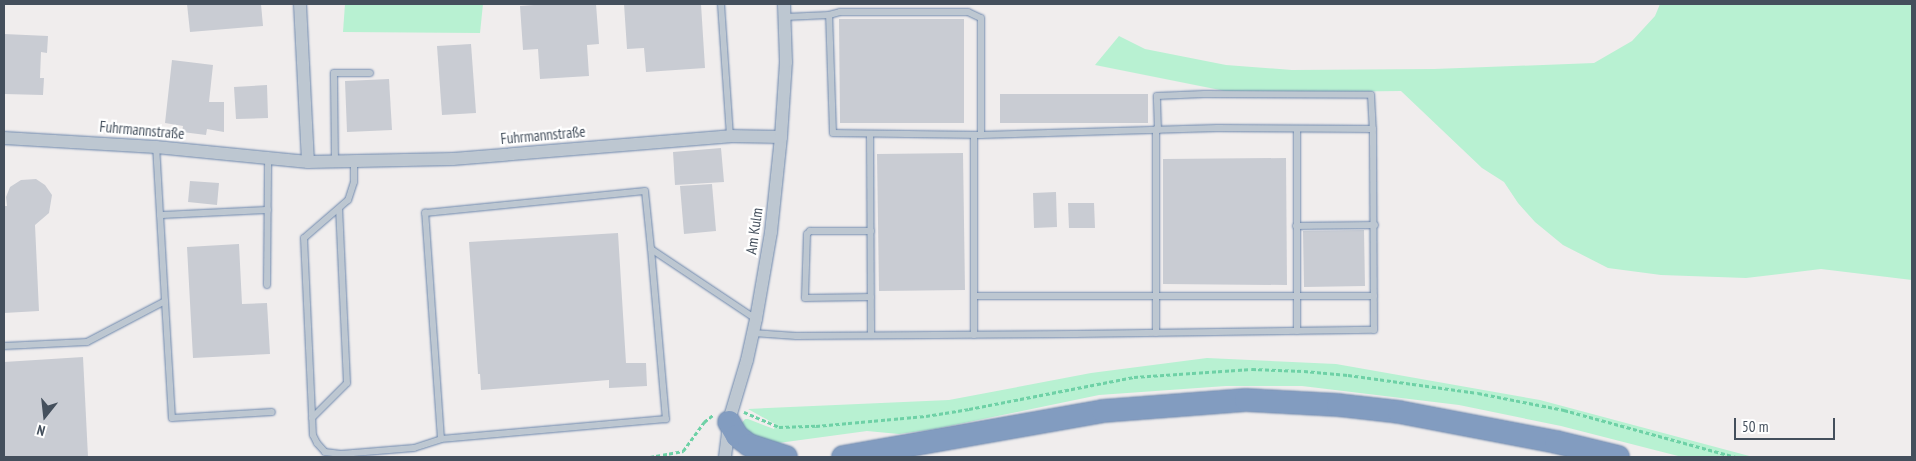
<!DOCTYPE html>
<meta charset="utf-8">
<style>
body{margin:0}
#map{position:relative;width:1916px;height:461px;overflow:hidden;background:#f0eded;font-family:"PT Sans Narrow",sans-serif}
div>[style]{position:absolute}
.green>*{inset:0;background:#b8f1d2}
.building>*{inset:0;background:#c9ccd3}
.path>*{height:2.5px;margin-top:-1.25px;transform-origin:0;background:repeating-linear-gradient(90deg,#6ed1a6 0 4px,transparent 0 6.5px)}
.roads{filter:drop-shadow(0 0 1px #6d87ac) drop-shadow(0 0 1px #6d87ac)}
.lane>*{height:6px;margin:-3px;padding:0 3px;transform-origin:3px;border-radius:3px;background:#bdc7d1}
.street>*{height:12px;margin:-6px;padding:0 6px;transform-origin:6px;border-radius:6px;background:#bdc7d1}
.highway>*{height:22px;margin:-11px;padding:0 11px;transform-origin:11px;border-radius:11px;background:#829cc0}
span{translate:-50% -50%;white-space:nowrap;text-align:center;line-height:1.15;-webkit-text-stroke:4.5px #fff;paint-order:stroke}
.street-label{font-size:15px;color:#444f5c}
.frame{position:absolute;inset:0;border:5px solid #444f5c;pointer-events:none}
.north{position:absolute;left:20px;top:391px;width:50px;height:50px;-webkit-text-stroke:4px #fff;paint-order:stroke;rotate:196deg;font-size:14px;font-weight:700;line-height:20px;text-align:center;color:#444f5c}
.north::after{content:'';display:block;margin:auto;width:18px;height:22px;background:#444f5c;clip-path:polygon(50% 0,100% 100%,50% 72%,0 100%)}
.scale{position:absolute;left:1734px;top:418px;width:101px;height:22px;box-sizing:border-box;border:2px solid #444f5c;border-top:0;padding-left:6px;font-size:15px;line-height:18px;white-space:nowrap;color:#444f5c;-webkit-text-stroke:4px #fff;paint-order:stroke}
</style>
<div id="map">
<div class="green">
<i style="clip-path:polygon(345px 4px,483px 4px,480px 33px,343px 32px)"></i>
<i style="clip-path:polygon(1660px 4px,1912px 4px,1912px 280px,1821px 269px,1746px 278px,1661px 275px,1608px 268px,1563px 245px,1535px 222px,1518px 203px,1504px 182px,1482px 168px,1401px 91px,1235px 93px,1095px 65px,1119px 36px,1145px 49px,1226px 65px,1292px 70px,1434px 69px,1594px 63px,1632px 41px,1655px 16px)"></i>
<i style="clip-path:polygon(1207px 358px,1336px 364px,1540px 400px,1753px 457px,1682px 457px,1561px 426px,1459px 405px,1302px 386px,1226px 386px,1099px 395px,935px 429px,899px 434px,867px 431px,771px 444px,753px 442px,741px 424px,745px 419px,748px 419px,774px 429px,775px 424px,748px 409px,949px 400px,1091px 373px)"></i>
</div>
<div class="building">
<i style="clip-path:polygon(187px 4px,261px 4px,263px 26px,190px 32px)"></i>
<i style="clip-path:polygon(548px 4px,596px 4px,599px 44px,587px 45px,589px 76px,540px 79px,538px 49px,523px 50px,520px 6px)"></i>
<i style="clip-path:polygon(624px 4px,701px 4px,705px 68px,646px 72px,644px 48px,627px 49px)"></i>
<i style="clip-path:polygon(839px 19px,964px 19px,964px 123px,840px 123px)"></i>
<i style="clip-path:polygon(4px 34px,48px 36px,47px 53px,41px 52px,40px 78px,44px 78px,43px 95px,4px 94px)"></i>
<i style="clip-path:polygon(471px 44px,476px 113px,442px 115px,437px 46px)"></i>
<i style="clip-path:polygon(172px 60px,213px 65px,209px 102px,224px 102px,224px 132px,207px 129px,206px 135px,182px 132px,183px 126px,165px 123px)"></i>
<i style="clip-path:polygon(389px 79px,392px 130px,347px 132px,345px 81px)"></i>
<i style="clip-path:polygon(267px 85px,268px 118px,236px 119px,234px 87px)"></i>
<i style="clip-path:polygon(1000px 94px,1148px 94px,1148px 123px,1000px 123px)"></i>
<i style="clip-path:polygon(721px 148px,724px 182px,675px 185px,673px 152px)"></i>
<i style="clip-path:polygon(963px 153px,965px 290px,879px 291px,877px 154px)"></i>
<i style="clip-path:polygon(1286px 158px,1287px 285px,1163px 284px,1163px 159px)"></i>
<i style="clip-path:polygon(36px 179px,45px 185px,52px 195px,49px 213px,35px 225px,39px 311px,4px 313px,4px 206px,7px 206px,6px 197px,10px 187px,21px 180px)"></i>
<i style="clip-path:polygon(190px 181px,219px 183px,217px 205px,188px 202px)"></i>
<i style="clip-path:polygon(712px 184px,716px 231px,684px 234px,680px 186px)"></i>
<i style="clip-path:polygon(1056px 192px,1057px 227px,1034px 228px,1033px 193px)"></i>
<i style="clip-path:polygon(1068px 203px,1094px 203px,1095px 228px,1069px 228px)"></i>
<i style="clip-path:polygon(1364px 230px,1365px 286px,1304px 287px,1303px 231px)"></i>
<i style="clip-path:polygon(618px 233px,626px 363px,646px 363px,647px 386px,609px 388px,609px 380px,481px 390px,480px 374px,478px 374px,469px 242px)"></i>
<i style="clip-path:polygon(239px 244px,242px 304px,267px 303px,270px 354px,193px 358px,187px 247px)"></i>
<i style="clip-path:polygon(83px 357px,88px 457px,4px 457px,4px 362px)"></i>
</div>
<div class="path">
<i style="left:744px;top:412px;width:38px;rotate:23deg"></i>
<i style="left:779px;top:427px;width:37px;rotate:-2deg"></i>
<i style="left:816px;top:426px;width:110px;rotate:-5.2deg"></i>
<i style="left:926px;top:416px;width:44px;rotate:-9.2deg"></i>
<i style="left:969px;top:409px;width:168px;rotate:-11deg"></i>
<i style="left:1134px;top:377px;width:118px;rotate:-3.9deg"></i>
<i style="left:1252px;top:369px;width:52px;rotate:2.2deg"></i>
<i style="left:1304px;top:371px;width:44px;rotate:5.2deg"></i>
<i style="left:1348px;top:375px;width:131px;rotate:7.9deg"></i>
<i style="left:1478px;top:393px;width:88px;rotate:11.2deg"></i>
<i style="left:1564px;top:410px;width:178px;rotate:15.3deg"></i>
<i style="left:650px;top:457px;width:34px;rotate:-10deg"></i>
<i style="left:683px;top:451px;width:36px;rotate:-54deg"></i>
<i style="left:704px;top:422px;width:11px;rotate:-38deg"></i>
</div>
<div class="roads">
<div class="lane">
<i style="left:721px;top:4px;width:132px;rotate:86.1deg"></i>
<i style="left:829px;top:15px;width:11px;rotate:-15deg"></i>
<i style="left:840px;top:12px;width:128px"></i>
<i style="left:968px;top:12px;width:14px;rotate:25deg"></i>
<i style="left:981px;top:18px;width:117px;rotate:90deg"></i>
<i style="left:1156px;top:129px;width:204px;rotate:90deg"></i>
<i style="left:1158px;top:130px;width:34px;rotate:-92deg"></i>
<i style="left:1157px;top:96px;width:47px;rotate:-2.4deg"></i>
<i style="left:1204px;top:94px;width:167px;rotate:0.3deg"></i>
<i style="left:1371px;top:95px;width:34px;rotate:87deg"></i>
<i style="left:870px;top:134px;width:201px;rotate:89.7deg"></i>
<i style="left:354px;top:160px;width:22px;rotate:90deg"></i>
<i style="left:354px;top:182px;width:19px;rotate:108deg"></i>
<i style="left:348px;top:200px;width:58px;rotate:139.2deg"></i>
<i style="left:304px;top:238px;width:197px;rotate:87.4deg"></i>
<i style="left:313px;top:435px;width:9px;rotate:63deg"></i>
<i style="left:317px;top:443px;width:12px;rotate:48deg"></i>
<i style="left:325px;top:452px;width:16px;rotate:7deg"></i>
<i style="left:341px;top:454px;width:73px;rotate:-4.7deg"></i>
<i style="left:414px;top:448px;width:28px;rotate:-18deg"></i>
<i style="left:335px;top:161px;width:88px;rotate:-90.7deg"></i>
<i style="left:334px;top:73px;width:36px"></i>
<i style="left:160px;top:215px;width:108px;rotate:-2.7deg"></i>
<i style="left:1296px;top:226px;width:79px;rotate:-0.7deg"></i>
<i style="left:871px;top:231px;width:61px;rotate:180deg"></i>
<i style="left:810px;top:231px;width:4px;rotate:135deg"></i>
<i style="left:807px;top:234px;width:64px;rotate:91.8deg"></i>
<i style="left:805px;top:298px;width:66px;rotate:-0.9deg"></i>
<i style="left:651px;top:249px;width:171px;rotate:85deg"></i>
<i style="left:666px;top:419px;width:226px;rotate:174.9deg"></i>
<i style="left:441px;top:439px;width:227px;rotate:-94deg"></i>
<i style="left:425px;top:213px;width:221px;rotate:-5.7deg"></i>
<i style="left:645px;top:191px;width:58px;rotate:84.1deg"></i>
<i style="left:651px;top:249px;width:126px;rotate:33.7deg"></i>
<i style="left:267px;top:285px;width:127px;rotate:-89.5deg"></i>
<i style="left:974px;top:296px;width:400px"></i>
<i style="left:165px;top:301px;width:117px;rotate:86.6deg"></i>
<i style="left:172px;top:418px;width:100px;rotate:-3.4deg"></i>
<i style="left:1297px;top:331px;width:202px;rotate:-90deg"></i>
<i style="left:753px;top:333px;width:43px;rotate:4deg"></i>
<i style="left:796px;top:336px;width:279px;rotate:-0.4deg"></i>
<i style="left:1075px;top:334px;width:299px;rotate:-0.8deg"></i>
<i style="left:1374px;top:330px;width:201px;rotate:-90.3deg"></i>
<i style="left:1373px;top:129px;width:156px;rotate:-179.6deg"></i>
<i style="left:1217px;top:128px;width:236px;rotate:178.3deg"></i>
<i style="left:981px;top:135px;width:148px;rotate:-179.2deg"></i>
<i style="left:833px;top:133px;width:118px;rotate:-91.9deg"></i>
<i style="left:829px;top:15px;width:44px;rotate:177.4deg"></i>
<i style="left:974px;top:335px;width:200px;rotate:-90deg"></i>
<i style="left:4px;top:346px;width:83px;rotate:-2.8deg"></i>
<i style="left:87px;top:342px;width:88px;rotate:-27.7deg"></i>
<i style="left:165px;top:301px;width:154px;rotate:-93.3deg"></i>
<i style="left:312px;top:418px;width:49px;rotate:-45deg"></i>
<i style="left:347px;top:383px;width:174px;rotate:-92.6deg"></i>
</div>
<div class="street">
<i style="left:300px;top:4px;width:158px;rotate:87.1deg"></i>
<i style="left:4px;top:138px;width:152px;rotate:3.4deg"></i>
<i style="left:156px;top:147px;width:153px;rotate:5.6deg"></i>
<i style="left:308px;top:162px;width:145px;rotate:-1.2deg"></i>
<i style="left:453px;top:159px;width:278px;rotate:-4.7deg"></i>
<i style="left:730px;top:136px;width:51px;rotate:1.1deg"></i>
<i style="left:725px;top:457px;width:40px;rotate:-82.9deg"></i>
<i style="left:730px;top:417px;width:59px;rotate:-73.4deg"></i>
<i style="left:747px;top:360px;width:42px;rotate:-77.6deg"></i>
<i style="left:756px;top:319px;width:88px;rotate:-80.2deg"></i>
<i style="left:771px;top:232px;width:96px;rotate:-84deg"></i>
<i style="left:781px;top:137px;width:75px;rotate:-86.2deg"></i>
<i style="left:786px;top:62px;width:58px;rotate:-92deg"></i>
</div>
<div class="highway">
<i style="left:729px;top:422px;width:16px;rotate:60deg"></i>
<i style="left:737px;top:436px;width:15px;rotate:37deg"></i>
<i style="left:749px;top:445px;width:39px;rotate:18deg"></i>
<i style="left:843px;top:457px;width:264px;rotate:-10deg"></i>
<i style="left:1103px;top:411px;width:143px;rotate:-4.4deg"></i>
<i style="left:1246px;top:400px;width:92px;rotate:3.1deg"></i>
<i style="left:1338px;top:405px;width:61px;rotate:6.5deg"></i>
<i style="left:1399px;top:412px;width:160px;rotate:10.8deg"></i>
<i style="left:1556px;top:442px;width:64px;rotate:13.6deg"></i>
</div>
</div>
<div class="street-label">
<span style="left:142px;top:130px;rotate:5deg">Fuhrmannstraße</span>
<span style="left:543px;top:135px;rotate:-5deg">Fuhrmannstraße</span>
<span style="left:754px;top:231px;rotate:-82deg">Am Kulm</span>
</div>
<div class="frame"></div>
<div class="north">N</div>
<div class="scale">50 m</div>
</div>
